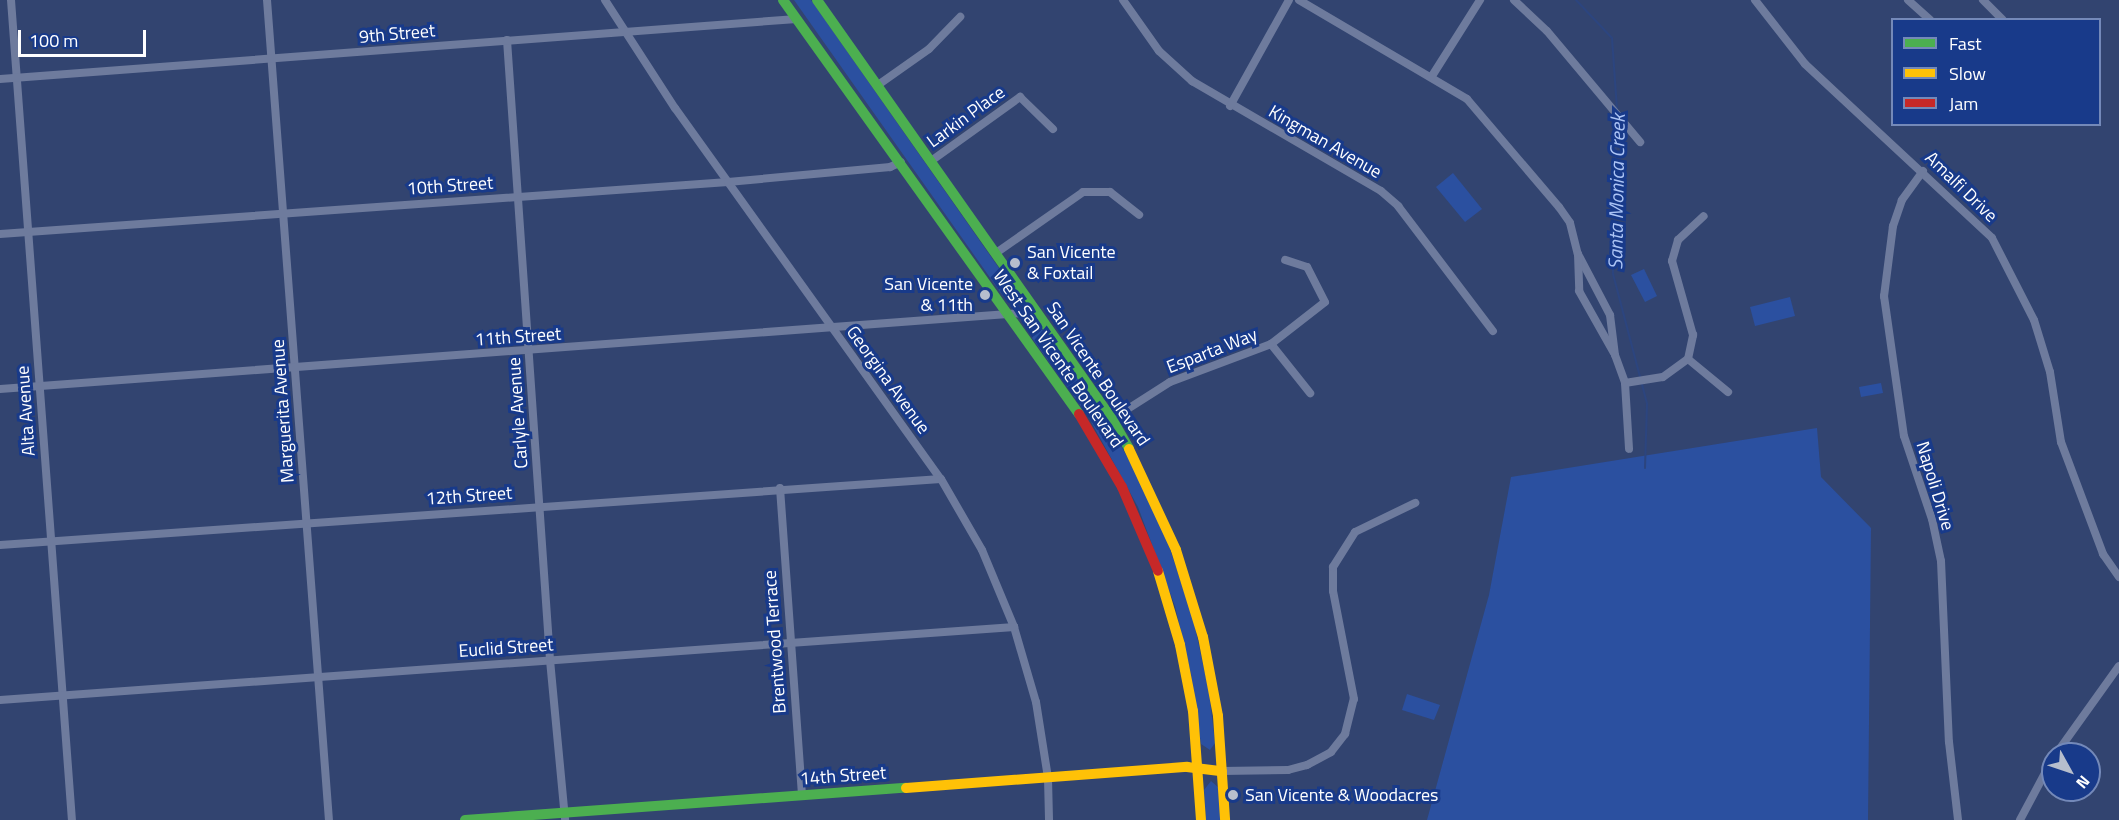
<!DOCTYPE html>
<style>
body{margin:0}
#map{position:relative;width:2119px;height:820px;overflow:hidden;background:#324470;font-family:"Titillium Web",sans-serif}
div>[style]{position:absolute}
.green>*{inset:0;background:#2b50a0}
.stream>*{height:2px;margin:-1px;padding:0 1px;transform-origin:1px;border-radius:1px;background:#2c457f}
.street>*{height:8px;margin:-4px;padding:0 4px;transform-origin:4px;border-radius:4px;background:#6e7b9d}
.fast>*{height:10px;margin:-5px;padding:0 5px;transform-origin:5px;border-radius:5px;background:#4caf50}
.slow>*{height:10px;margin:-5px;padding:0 5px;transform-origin:5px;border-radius:5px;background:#ffc107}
.jam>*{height:10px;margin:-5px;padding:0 5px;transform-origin:5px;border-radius:5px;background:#c62828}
.dots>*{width:16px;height:16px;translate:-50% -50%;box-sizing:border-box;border:3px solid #183a8a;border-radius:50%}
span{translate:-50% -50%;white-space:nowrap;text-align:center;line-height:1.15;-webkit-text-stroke:6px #183a8a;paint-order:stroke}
.street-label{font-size:18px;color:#fff}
.poi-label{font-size:18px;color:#fff}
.left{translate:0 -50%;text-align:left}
.right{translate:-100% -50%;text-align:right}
.water-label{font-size:20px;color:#acc4f5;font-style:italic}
.legend{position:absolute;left:1891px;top:18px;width:210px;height:108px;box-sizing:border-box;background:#183a8a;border:2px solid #7489b9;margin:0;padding:8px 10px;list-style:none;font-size:18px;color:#fff}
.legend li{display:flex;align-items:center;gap:12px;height:30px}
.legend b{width:30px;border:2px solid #7489b9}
.north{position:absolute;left:2041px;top:742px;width:60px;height:60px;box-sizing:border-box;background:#183a8a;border:2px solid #7489b9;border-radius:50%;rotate:130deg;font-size:16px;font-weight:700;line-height:24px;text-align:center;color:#fff}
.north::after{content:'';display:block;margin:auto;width:21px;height:27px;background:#b7becd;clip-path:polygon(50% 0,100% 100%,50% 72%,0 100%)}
.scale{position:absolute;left:18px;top:30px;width:128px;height:27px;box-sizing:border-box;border:3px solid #fff;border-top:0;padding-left:8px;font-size:18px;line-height:21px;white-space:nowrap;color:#fff;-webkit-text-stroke:4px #183a8a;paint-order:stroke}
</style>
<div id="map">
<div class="green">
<i style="clip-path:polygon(794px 0,811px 0,1015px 291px,1003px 296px)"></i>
<i style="clip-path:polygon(1453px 173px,1482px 209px,1465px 222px,1436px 187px)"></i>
<i style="clip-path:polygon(1644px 269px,1657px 296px,1645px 302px,1631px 275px)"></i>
<i style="clip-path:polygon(1790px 297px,1795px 316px,1755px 326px,1750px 307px)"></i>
<i style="clip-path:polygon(1038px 328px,1045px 331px,1091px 395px,1135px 470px,1165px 534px,1193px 618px,1209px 692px,1215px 743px,1210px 750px,1201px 744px,1191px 674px,1175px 606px,1138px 507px,1088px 416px,1032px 338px)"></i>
<i style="clip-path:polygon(1881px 383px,1883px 393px,1861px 397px,1859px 387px)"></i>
<i style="clip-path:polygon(1817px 428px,1821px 477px,1871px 528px,1868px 820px,1427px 820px,1489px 595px,1511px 477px)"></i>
<i style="clip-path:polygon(1407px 694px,1440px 705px,1434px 720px,1402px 710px)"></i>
<i style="clip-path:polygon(1211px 781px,1219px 788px,1221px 820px,1206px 820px,1204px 790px)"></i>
</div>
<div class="stream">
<i style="left:1576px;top:0;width:52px;rotate:46.5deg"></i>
<i style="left:1612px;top:38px;width:71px;rotate:86deg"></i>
<i style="left:1617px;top:118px;width:156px;rotate:91.5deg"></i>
<i style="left:1613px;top:274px;width:134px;rotate:75.3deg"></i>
<i style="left:1647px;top:404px;width:64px;rotate:91.8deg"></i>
</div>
<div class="street">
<i style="left:11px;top:0;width:822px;rotate:85.75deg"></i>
<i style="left:267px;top:0;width:822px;rotate:85.68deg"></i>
<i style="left:605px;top:0;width:129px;rotate:57.1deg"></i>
<i style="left:675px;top:108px;width:457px;rotate:54.4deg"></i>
<i style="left:941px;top:479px;width:82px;rotate:60deg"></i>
<i style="left:982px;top:550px;width:83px;rotate:67.4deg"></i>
<i style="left:1014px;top:627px;width:78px;rotate:73.7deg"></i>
<i style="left:1036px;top:702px;width:77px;rotate:81deg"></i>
<i style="left:1048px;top:778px;width:42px;rotate:88.6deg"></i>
<i style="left:1123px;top:0;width:62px;rotate:54.8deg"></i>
<i style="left:1159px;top:51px;width:45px;rotate:42.3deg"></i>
<i style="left:1192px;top:81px;width:219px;rotate:30.2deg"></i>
<i style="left:1381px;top:191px;width:23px;rotate:41deg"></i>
<i style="left:1398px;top:206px;width:157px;rotate:52.8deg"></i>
<i style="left:1299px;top:0;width:195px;rotate:30.5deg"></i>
<i style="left:1467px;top:99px;width:142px;rotate:49.6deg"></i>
<i style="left:1559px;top:207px;width:19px;rotate:55deg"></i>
<i style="left:1570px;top:223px;width:32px;rotate:76deg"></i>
<i style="left:1578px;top:254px;width:69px;rotate:62.3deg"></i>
<i style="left:1610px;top:315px;width:40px;rotate:82.9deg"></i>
<i style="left:1615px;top:355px;width:30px;rotate:70deg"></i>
<i style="left:1625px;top:383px;width:66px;rotate:86.5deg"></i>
<i style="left:1514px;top:0;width:45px;rotate:43.2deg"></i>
<i style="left:1547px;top:31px;width:145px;rotate:50deg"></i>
<i style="left:1755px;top:0;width:81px;rotate:52deg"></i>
<i style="left:1805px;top:64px;width:255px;rotate:42.9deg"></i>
<i style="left:1992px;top:238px;width:92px;rotate:62.9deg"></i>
<i style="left:2034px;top:320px;width:54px;rotate:72.9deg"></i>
<i style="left:2050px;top:372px;width:71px;rotate:81.1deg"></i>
<i style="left:2061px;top:442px;width:120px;rotate:69.4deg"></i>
<i style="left:2103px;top:554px;width:28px;rotate:55deg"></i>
<i style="left:1908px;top:0;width:30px;rotate:42deg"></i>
<i style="left:1983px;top:0;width:28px;rotate:45deg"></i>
<i style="left:507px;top:40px;width:621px;rotate:86.03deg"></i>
<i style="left:550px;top:660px;width:161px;rotate:84.6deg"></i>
<i style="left:1432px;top:76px;width:90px;rotate:-57.7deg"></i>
<i style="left:0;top:79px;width:799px;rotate:-4.31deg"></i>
<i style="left:878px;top:85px;width:62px;rotate:-35.2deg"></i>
<i style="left:929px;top:49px;width:45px;rotate:-45.9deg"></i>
<i style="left:1230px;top:106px;width:121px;rotate:-60.9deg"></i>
<i style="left:931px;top:161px;width:110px;rotate:-35.7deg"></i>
<i style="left:1020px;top:97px;width:46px;rotate:44.1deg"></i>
<i style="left:1923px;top:171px;width:36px;rotate:126deg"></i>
<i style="left:1902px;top:200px;width:28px;rotate:109deg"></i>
<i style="left:1893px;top:226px;width:71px;rotate:97.3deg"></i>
<i style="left:1884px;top:296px;width:141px;rotate:81.9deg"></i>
<i style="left:1904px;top:436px;width:88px;rotate:71.4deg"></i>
<i style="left:1932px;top:519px;width:43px;rotate:77.9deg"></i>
<i style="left:1941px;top:561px;width:181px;rotate:87.5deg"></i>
<i style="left:1949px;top:742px;width:79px;rotate:83.4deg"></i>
<i style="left:0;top:234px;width:730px;rotate:-4.09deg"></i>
<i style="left:728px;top:182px;width:163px;rotate:-5.3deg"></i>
<i style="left:890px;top:167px;width:12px;rotate:-24deg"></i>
<i style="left:996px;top:253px;width:106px;rotate:-35deg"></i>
<i style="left:1083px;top:192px;width:27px"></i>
<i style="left:1110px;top:192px;width:37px;rotate:38deg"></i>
<i style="left:1578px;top:254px;width:37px;rotate:88deg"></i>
<i style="left:1579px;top:291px;width:71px;rotate:60.6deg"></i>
<i style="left:1271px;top:344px;width:63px;rotate:51.5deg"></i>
<i style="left:1688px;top:359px;width:52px;rotate:39.5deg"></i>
<i style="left:1625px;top:383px;width:38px;rotate:-9deg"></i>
<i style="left:1663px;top:377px;width:31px;rotate:-36deg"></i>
<i style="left:1688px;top:359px;width:25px;rotate:-78deg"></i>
<i style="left:1693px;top:335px;width:77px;rotate:-105.8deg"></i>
<i style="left:1672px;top:261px;width:22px;rotate:-74deg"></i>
<i style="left:1678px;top:240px;width:35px;rotate:-43deg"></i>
<i style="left:0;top:389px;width:1040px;rotate:-4.25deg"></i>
<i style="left:1112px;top:419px;width:69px;rotate:-32.5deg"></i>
<i style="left:1170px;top:382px;width:108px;rotate:-20.6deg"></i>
<i style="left:1271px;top:344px;width:68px;rotate:-37.9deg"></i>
<i style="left:1325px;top:302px;width:39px;rotate:-117deg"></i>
<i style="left:1307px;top:267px;width:23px;rotate:-162deg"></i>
<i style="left:780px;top:488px;width:308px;rotate:85.9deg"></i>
<i style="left:0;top:545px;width:943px;rotate:-4.01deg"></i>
<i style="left:0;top:700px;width:1017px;rotate:-4.12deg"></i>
<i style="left:2056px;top:754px;width:108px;rotate:-54.4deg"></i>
<i style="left:1222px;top:771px;width:66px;rotate:-0.9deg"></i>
<i style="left:1288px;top:770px;width:20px;rotate:-15deg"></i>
<i style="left:1307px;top:765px;width:27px;rotate:-28deg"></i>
<i style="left:1331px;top:752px;width:23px;rotate:-52deg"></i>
<i style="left:1345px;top:734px;width:36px;rotate:-76deg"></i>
<i style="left:1354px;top:699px;width:110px;rotate:-101deg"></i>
<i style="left:1333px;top:591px;width:24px;rotate:-90deg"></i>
<i style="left:1333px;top:567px;width:41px;rotate:-57.8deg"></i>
<i style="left:1355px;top:532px;width:67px;rotate:-25.8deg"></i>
<i style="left:2020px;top:820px;width:70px;rotate:-62deg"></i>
</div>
<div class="fast">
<i style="left:783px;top:0;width:509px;rotate:54.44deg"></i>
<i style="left:817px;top:0;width:512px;rotate:54.85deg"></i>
<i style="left:1112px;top:419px;width:34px;rotate:60deg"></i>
<i style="left:465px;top:820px;width:442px;rotate:-4.2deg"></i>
</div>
<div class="slow">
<i style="left:1129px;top:449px;width:111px;rotate:65deg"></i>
<i style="left:1176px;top:550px;width:91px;rotate:72.8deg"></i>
<i style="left:1203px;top:637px;width:80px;rotate:79.2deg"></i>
<i style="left:1218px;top:716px;width:104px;rotate:86.1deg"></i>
<i style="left:1158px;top:571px;width:77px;rotate:73.4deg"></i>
<i style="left:1180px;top:645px;width:67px;rotate:78.9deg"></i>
<i style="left:1193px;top:711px;width:109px;rotate:85.8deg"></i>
<i style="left:906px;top:788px;width:282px;rotate:-4.3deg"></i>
<i style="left:1187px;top:767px;width:35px;rotate:7deg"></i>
</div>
<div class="jam">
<i style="left:1079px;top:414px;width:85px;rotate:59.5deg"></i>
<i style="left:1122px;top:487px;width:91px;rotate:66.8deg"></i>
</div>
<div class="dots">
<i style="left:1015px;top:263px;background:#b7becd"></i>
<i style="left:985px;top:295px;background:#b7becd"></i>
<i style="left:1233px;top:795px;background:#b7becd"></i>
</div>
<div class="street-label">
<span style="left:397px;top:34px;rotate:-5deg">9th Street</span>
<span style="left:966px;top:117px;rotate:-36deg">Larkin Place</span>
<span style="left:1325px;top:142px;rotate:30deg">Kingman Avenue</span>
<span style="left:450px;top:186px;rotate:-4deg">10th Street</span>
<span style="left:1961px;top:187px;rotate:44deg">Amalfi Drive</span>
<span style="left:518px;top:337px;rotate:-4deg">11th Street</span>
<span style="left:1212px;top:351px;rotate:-21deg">Esparta Way</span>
<span style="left:1058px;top:359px;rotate:55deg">West San Vicente Boulevard</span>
<span style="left:1098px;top:374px;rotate:56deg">San Vicente Boulevard</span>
<span style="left:888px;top:380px;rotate:54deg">Georgina Avenue</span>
<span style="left:26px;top:411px;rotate:-94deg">Alta Avenue</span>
<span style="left:283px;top:411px;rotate:-94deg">Marguerita Avenue</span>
<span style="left:518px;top:413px;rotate:-94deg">Carlyle Avenue</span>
<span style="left:1935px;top:486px;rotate:73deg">Napoli Drive</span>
<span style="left:469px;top:496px;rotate:-4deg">12th Street</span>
<span style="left:775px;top:642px;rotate:-94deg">Brentwood Terrace</span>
<span style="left:506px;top:648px;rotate:-4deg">Euclid Street</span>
<span style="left:843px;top:776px;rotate:-4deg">14th Street</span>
</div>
<div class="poi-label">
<span class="left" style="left:1027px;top:263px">San Vicente<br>&amp; Foxtail</span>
<span class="right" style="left:973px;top:295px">San Vicente<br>&amp; 11th</span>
<span class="left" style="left:1245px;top:795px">San Vicente &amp; Woodacres</span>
</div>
<div class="water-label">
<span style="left:1616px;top:192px;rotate:-89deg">Santa Monica Creek</span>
</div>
<ul class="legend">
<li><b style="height:8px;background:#4caf50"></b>Fast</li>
<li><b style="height:8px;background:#ffc107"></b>Slow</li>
<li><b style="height:8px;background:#c62828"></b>Jam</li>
</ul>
<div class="north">N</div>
<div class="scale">100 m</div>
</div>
